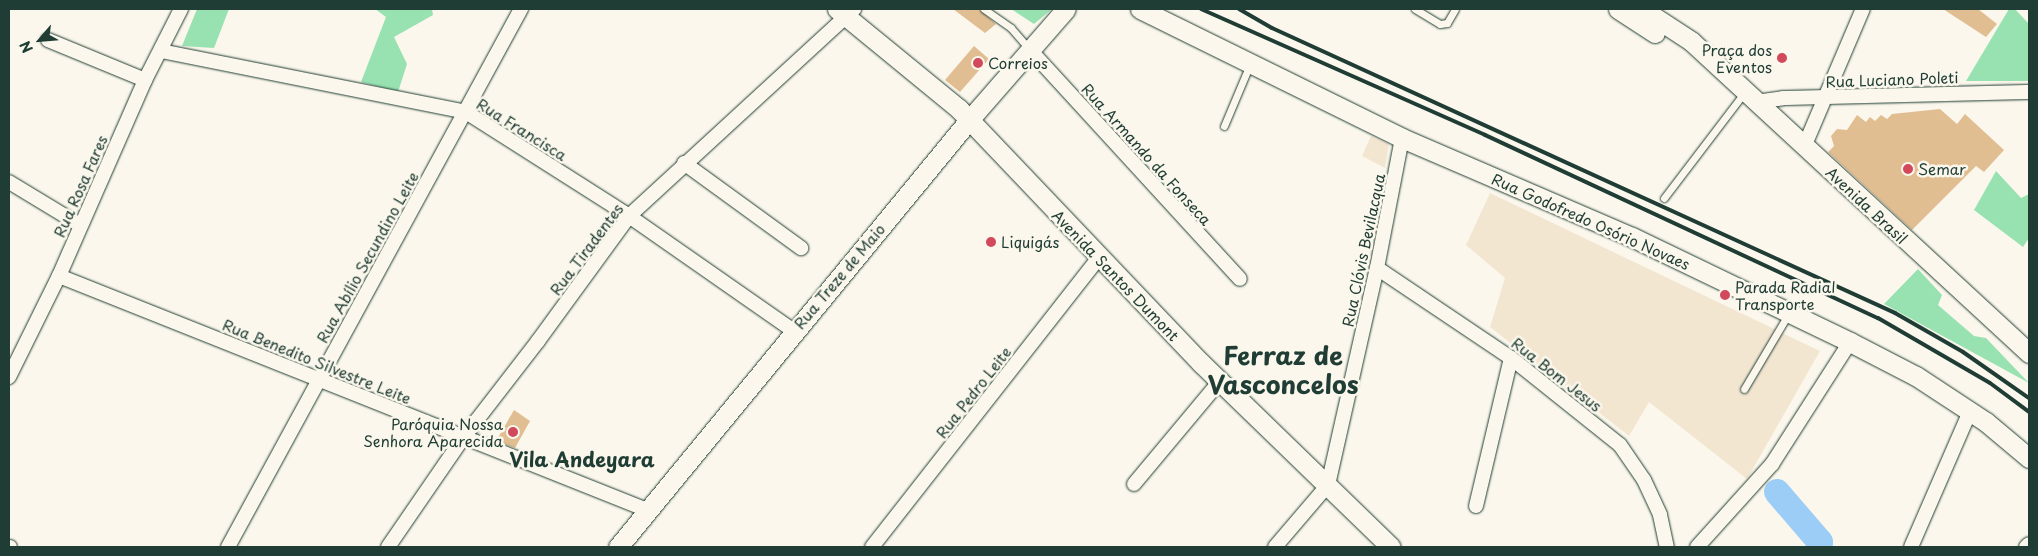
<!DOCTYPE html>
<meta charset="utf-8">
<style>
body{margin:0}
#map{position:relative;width:2038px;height:556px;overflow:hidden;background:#fbf7ec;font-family:"Playpen Sans",sans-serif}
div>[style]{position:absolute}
.built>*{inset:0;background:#f3e6d1}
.green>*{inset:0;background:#98e2b1}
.river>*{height:26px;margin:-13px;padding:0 13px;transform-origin:13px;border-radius:13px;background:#9bcdf7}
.building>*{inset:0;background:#e1be92}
.roads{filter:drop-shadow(0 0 1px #1f3d34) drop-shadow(0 0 1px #1f3d34)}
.service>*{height:7px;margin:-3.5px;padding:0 3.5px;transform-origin:3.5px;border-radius:3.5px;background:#fbf7ec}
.minor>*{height:14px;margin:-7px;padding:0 7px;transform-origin:7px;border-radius:7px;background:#fbf7ec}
.secondary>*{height:19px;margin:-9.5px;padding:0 9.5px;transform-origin:9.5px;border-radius:9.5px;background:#fbf7ec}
.rail>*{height:4px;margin:-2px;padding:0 2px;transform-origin:2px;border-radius:2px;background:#1f3d34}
.dots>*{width:14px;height:14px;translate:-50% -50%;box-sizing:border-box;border:2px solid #fbf7ec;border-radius:50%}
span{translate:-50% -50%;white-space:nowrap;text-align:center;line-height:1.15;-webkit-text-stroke:5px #fbf7ec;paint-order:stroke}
.poi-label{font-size:15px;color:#1f3d34}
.right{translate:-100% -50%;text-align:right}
.left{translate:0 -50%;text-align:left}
.street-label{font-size:15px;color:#1f3d34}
.district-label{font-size:20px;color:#1f3d34;font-weight:700}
.town-label{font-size:25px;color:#1f3d34;font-weight:700}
.frame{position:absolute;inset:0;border:10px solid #1f3d34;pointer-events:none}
.north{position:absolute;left:15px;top:15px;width:50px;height:50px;-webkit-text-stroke:4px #fbf7ec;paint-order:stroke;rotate:243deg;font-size:14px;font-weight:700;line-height:20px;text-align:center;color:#1f3d34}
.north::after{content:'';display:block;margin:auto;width:18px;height:22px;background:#1f3d34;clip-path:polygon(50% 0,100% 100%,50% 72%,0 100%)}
</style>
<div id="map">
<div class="built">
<i style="clip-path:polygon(1371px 136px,1389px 144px,1385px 168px,1362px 156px)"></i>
<i style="clip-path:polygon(1490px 193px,1820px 351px,1747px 479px,1649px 402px,1629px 436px,1490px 327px,1505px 278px,1466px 245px)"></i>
</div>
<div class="green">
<i style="clip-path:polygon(197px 9px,229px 9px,214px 48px,182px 46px)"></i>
<i style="clip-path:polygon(375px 9px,432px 9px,433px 15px,394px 37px,407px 64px,398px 92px,361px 82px,386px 17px)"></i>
<i style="clip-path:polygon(1011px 9px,1052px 9px,1034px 24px)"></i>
<i style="clip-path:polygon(2009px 9px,2015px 9px,2029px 24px,2029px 81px,1966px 81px)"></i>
<i style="clip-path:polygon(1996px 171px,2021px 198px,2029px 194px,2029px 238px,2023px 247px,1974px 210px)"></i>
<i style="clip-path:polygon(1918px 269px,1942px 295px,1938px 305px,1974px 336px,1986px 338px,2029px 383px,1884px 304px)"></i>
</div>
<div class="river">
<i style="left:1777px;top:492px;width:66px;rotate:49.3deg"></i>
<i style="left:1820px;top:542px;width:5px;rotate:101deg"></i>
</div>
<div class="building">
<i style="clip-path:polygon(953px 9px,979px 9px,996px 24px,985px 33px)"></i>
<i style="clip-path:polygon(1943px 9px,1978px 9px,1997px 24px,1986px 37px)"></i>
<i style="clip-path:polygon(974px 46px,989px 59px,960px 92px,945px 80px)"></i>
<i style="clip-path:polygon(1940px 109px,1957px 124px,1965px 114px,2004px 150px,1984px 172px,1976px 166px,1912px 230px,1828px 152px,1834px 146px,1831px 136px,1837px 129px,1847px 130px,1857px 115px,1866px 122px,1870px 117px,1875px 121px,1881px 115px,1887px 119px,1892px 114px)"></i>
<i style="clip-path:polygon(514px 410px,530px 421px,515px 448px,496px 441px)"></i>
</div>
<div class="roads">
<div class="service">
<i style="left:984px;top:9px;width:33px;rotate:35deg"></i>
<i style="left:1011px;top:28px;width:29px;rotate:49deg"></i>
<i style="left:1415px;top:9px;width:29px;rotate:31deg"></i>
<i style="left:1440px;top:24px;width:7px;rotate:-8deg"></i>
<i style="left:1447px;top:23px;width:16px;rotate:-60deg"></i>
<i style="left:1224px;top:126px;width:67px;rotate:-67.2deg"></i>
<i style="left:1664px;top:198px;width:132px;rotate:-52.7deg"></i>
<i style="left:1744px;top:389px;width:88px;rotate:-59.4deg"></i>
</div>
<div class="minor">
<i style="left:48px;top:40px;width:105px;rotate:22.4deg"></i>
<i style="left:161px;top:51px;width:311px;rotate:11.3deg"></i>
<i style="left:466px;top:112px;width:193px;rotate:32.5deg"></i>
<i style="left:629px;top:216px;width:201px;rotate:34.9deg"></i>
<i style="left:1031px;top:51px;width:309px;rotate:47.5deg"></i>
<i style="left:1756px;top:102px;width:27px;rotate:-8deg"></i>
<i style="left:1783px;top:98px;width:246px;rotate:-1.4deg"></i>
<i style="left:1804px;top:147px;width:150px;rotate:-66.9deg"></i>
<i style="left:684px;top:163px;width:145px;rotate:36deg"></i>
<i style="left:9px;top:182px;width:83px;rotate:31.2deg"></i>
<i style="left:1377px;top:268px;width:161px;rotate:33.9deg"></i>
<i style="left:1511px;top:358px;width:139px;rotate:38.6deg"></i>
<i style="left:1620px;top:445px;width:42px;rotate:55.6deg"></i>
<i style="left:1644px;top:480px;width:38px;rotate:65deg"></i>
<i style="left:1660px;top:515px;width:33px;rotate:78deg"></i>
<i style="left:59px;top:276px;width:633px;rotate:21.7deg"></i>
<i style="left:9px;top:377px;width:113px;rotate:-63.7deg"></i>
<i style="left:59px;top:276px;width:214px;rotate:-66.3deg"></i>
<i style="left:145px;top:80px;width:80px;rotate:-63.1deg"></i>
<i style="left:1134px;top:484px;width:134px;rotate:-50.1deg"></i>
<i style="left:1476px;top:506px;width:152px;rotate:-76.7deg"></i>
<i style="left:9px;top:547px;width:1px"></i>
<i style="left:228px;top:547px;width:613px;rotate:-61.43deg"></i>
<i style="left:388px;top:547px;width:132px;rotate:-55.5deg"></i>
<i style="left:463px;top:438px;width:123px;rotate:-52.3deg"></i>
<i style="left:538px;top:341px;width:155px;rotate:-53.9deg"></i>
<i style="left:629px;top:216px;width:306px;rotate:-42.6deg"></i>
<i style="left:872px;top:547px;width:367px;rotate:-51.9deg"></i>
<i style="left:1275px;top:547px;width:82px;rotate:-49.5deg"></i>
<i style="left:1328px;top:485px;width:222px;rotate:-77.3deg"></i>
<i style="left:1377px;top:268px;width:132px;rotate:-79.1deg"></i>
<i style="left:1697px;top:547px;width:112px;rotate:-47.9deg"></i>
<i style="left:1772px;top:464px;width:145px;rotate:-57.4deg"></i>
<i style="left:1911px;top:547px;width:148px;rotate:-66.5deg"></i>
<i style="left:2026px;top:547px;width:4px;rotate:-45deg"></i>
</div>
<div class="secondary">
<i style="left:837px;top:9px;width:158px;rotate:39.3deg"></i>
<i style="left:959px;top:109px;width:351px;rotate:46.4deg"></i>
<i style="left:1201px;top:363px;width:264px;rotate:44.1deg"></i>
<i style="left:1140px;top:9px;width:292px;rotate:26.2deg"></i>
<i style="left:1402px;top:138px;width:250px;rotate:23.3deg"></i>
<i style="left:1632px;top:237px;width:242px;rotate:25.7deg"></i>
<i style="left:1850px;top:342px;width:74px;rotate:27.3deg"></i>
<i style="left:1916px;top:376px;width:84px;rotate:33.3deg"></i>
<i style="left:1986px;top:422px;width:56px;rotate:39.9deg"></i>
<i style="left:1618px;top:9px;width:44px;rotate:33deg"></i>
<i style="left:1642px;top:9px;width:59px;rotate:33.1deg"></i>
<i style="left:1691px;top:41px;width:460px;rotate:42.7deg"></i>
<i style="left:618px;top:547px;width:553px;rotate:-50.58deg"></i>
<i style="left:969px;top:120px;width:147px;rotate:-48.9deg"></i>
</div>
</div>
<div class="rail">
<i style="left:1201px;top:9px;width:311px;rotate:23.9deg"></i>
<i style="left:1485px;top:135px;width:434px;rotate:25deg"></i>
<i style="left:1878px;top:318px;width:129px;rotate:30.1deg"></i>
<i style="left:1990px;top:383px;width:49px;rotate:36.6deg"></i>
<i style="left:1239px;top:9px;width:38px;rotate:30deg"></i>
<i style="left:1272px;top:28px;width:685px;rotate:24.58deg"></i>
<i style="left:1895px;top:313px;width:78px;rotate:29.8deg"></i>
<i style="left:1963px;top:352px;width:80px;rotate:34.9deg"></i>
</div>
<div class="dots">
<i style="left:1782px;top:58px;background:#d1495b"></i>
<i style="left:978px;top:63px;background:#d1495b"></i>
<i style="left:1908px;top:169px;background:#d1495b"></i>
<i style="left:991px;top:242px;background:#d1495b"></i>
<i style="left:1725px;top:295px;background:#d1495b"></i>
<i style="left:513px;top:432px;background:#d1495b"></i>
</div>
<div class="poi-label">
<span class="right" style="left:1772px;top:58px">Praça dos<br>Eventos</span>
<span class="left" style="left:988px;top:63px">Correios</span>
<span class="left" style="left:1918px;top:169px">Semar</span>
<span class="left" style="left:1001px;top:242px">Liquigás</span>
<span class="left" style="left:1735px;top:295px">Parada Radial<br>Transporte</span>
<span class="right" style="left:503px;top:432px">Paróquia Nossa<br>Senhora Aparecida</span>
</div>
<div class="street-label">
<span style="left:1892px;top:79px;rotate:-2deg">Rua Luciano Poleti</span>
<span style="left:522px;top:129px;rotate:32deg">Rua Francisca</span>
<span style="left:1147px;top:154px;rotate:48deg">Rua Armando da Fonseca</span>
<span style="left:80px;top:186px;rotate:-66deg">Rua Rosa Fares</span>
<span style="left:1867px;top:205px;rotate:43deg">Avenida Brasil</span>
<span style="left:1591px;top:221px;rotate:24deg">Rua Godofredo Osório Novaes</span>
<span style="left:586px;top:249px;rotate:-53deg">Rua Tiradentes</span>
<span style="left:1363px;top:250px;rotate:-78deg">Rua Clóvis Bevilacqua</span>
<span style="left:367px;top:257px;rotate:-61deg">Rua Abílio Secundino Leite</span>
<span style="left:1116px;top:275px;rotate:46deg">Avenida Santos Dumont</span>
<span style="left:839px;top:276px;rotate:-50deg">Rua Treze de Maio</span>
<span style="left:317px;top:361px;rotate:22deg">Rua Benedito Silvestre Leite</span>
<span style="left:1557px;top:374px;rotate:38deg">Rua Bom Jesus</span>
<span style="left:973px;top:392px;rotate:-52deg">Rua Pedro Leite</span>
</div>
<div class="district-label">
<span style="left:582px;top:459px">Vila Andeyara</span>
</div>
<div class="town-label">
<span style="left:1283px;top:370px">Ferraz de<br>Vasconcelos</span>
</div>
<div class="frame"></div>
<div class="north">N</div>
</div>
